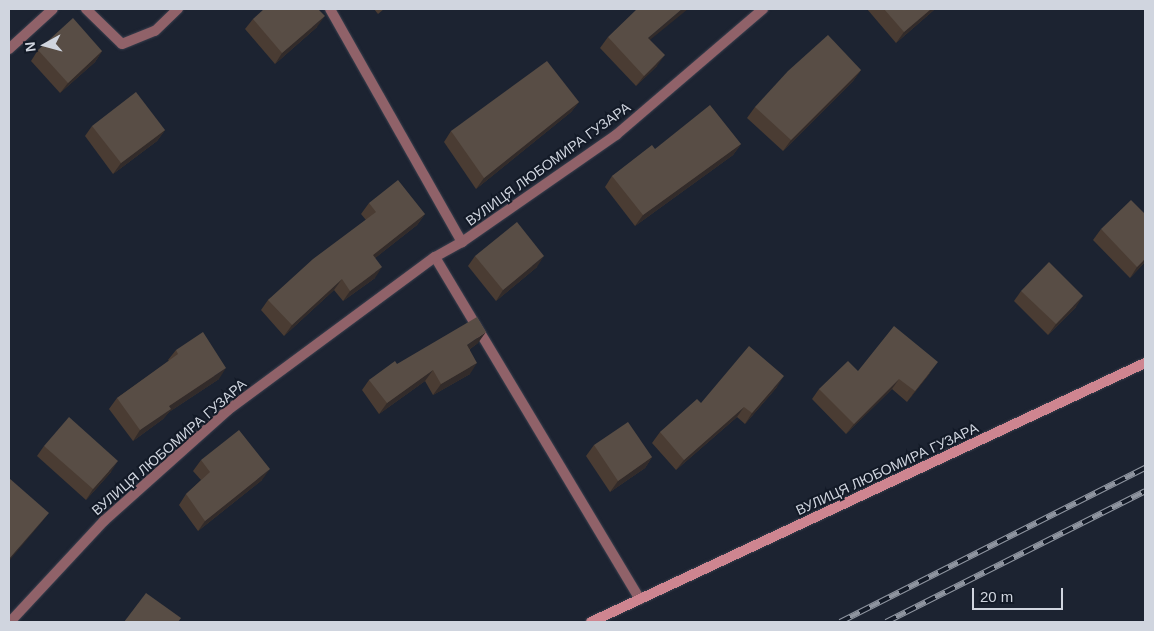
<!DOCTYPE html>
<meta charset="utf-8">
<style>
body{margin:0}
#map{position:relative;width:1154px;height:631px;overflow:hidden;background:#1c2331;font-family:Arial,sans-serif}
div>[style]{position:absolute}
.roads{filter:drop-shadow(0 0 1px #393f4d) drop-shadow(0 0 1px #393f4d)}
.service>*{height:10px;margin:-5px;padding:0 5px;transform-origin:5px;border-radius:5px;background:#906269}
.pedestrian>*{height:10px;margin:-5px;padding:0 5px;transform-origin:5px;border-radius:5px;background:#906269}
.minor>*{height:10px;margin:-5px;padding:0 5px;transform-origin:5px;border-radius:5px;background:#906269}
.secondary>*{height:10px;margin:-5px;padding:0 5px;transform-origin:5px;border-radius:5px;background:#ce8590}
.rail>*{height:5.5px;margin-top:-2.75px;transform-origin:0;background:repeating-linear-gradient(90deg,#131a27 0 11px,#8f95a0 0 22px);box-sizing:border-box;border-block:1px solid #8f95a0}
.wall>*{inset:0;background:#4a3c33}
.shaded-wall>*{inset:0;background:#322b2a}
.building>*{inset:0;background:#584d45}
span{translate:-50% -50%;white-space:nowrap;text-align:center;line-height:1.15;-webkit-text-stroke:4px #131a27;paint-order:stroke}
.street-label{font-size:14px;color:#d0d5df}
.frame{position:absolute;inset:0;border:10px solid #d0d5df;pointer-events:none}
.north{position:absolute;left:20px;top:20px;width:50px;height:50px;-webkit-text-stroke:4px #131a27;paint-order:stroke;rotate:263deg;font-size:14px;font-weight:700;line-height:20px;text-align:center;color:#d0d5df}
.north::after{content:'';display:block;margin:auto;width:18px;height:22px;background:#d0d5df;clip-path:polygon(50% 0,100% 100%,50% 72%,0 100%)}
.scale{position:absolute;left:972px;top:588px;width:91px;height:22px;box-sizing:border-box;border:2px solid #d0d5df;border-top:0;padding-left:6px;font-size:15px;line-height:18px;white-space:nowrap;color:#d0d5df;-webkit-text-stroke:4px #131a27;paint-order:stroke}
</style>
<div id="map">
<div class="roads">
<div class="service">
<i style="left:330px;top:9px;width:268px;rotate:60.5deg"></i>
</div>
<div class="pedestrian">
<i style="left:435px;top:257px;width:399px;rotate:59.1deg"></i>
</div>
<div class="minor">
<i style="left:86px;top:9px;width:50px;rotate:44.2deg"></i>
<i style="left:122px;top:44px;width:35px;rotate:-22deg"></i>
<i style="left:155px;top:31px;width:32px;rotate:-44deg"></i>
<i style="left:9px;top:49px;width:59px;rotate:-42.3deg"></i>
<i style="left:10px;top:622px;width:138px;rotate:-47.1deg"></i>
<i style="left:104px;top:521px;width:166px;rotate:-41.8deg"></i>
<i style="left:228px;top:410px;width:257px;rotate:-36.5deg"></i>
<i style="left:435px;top:257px;width:31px;rotate:-29deg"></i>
<i style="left:462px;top:242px;width:188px;rotate:-34.8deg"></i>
<i style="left:616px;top:135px;width:194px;rotate:-40.6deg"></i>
</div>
<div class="secondary">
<i style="left:591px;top:622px;width:612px;rotate:-25.06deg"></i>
</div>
</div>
<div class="rail">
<i style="left:840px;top:622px;width:342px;rotate:-26.8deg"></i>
<i style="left:886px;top:622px;width:290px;rotate:-26.8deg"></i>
</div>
<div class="wall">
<i style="clip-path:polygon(374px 9px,384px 9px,378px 14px)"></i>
<i style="clip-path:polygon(867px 9px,935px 9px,896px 43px)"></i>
<i style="clip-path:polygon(253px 19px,317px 27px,275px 64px,245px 29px)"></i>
<i style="clip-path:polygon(608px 37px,650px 40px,657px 66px,636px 86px,600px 48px)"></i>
<i style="clip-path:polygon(38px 50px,102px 51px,95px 62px,60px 93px,31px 61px)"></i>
<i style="clip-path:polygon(861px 70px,853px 81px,783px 151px,747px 118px,755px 107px)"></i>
<i style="clip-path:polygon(579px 102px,571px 112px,476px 189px,444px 142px,451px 131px)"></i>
<i style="clip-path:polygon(92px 126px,165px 130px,157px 141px,113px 174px,85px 136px)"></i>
<i style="clip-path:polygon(741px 144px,733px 155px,635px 226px,605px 187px,612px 176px,655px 149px)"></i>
<i style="clip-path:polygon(369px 203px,425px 214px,417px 225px,375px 258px,375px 278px,343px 301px,334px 290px,284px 336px,261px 310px,268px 300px,366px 220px,361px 214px)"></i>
<i style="clip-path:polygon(1101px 229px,1145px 262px,1130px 278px,1093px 240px)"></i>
<i style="clip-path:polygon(475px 256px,537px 267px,496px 301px,468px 266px)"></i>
<i style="clip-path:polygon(1021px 291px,1076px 307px,1048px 335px,1014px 301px)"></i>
<i style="clip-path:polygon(478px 343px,470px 349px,470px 374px,433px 395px,425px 381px,379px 414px,362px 390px,369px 380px,397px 364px)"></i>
<i style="clip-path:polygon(176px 350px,219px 379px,169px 412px,163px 419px,133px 441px,109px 409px,117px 398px,169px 361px,168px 360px)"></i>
<i style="clip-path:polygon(858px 371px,930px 373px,907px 402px,892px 389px,846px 434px,812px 399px,819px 389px)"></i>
<i style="clip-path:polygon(777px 387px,745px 424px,737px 417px,676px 470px,652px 443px,660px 432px,701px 403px)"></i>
<i style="clip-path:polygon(594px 445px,652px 457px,645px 468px,610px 492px,586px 456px)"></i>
<i style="clip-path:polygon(44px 446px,111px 472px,86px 500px,37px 456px)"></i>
<i style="clip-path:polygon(201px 460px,262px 480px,198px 531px,179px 505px,186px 494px,201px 480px,193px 471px)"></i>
</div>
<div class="shaded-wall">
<i style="clip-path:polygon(682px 9px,688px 9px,640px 48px,648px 38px)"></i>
<i style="clip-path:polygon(931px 9px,935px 9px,896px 43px,904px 32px)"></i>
<i style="clip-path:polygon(325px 16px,317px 27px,275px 64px,282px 53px)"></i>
<i style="clip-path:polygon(102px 51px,95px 62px,60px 93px,68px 83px)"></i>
<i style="clip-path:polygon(665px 55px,657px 66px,636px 86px,644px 76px)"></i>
<i style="clip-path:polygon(861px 70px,853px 81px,783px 151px,791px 140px)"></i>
<i style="clip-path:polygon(579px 102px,571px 112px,476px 189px,484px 178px)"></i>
<i style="clip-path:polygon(165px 130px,157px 141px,113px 174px,121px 163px)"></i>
<i style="clip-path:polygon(741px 144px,733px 155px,635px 226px,643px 215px)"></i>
<i style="clip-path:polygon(425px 214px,417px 225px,365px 266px,373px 255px)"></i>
<i style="clip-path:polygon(544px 256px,537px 267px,496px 301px,503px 290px)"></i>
<i style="clip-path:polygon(1145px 259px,1145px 262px,1130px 278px,1137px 267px)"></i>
<i style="clip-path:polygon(382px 267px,375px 278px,343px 301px,350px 291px)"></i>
<i style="clip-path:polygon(342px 279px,334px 290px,284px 336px,292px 325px)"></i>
<i style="clip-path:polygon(1083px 296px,1076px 307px,1048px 335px,1056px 324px)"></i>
<i style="clip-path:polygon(486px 332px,478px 343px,460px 356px,467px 345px)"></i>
<i style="clip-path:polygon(938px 362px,930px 373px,907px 402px,915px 391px)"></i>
<i style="clip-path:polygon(477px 363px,470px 374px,433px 395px,441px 384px)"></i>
<i style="clip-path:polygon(226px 368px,219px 379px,169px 412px,163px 419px,133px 441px,140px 430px,169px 406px)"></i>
<i style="clip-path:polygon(433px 370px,425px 381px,379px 414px,387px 403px)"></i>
<i style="clip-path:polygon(784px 376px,777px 387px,745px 424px,752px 413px)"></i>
<i style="clip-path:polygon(899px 379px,892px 389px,846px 434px,854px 424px)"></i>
<i style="clip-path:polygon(744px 407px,737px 417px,676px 470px,684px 460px)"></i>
<i style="clip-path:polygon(652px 457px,645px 468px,610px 492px,618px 481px)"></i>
<i style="clip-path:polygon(118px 461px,111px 472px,86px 500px,93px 489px)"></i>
<i style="clip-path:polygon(270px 469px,262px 480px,198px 531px,205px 521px)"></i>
<i style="clip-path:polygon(49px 513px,41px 523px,9px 561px,9px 559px)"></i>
</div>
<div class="building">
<i style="clip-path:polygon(264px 9px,318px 9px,325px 16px,282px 53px,253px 19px)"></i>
<i style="clip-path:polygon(637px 9px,682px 9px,648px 38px,665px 55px,644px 76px,608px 37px)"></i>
<i style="clip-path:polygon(884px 9px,931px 9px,904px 32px)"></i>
<i style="clip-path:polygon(73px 18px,102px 51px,68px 83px,38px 50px)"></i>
<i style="clip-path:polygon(828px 35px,861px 70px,791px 140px,755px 107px,788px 71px)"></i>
<i style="clip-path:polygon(547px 61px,579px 102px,484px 178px,451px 131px)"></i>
<i style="clip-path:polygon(136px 92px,165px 130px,121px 163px,92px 126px)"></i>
<i style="clip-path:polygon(710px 105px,741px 144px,643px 215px,612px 176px,652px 145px,655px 149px)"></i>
<i style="clip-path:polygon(398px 180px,425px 214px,373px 255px,382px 267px,350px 291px,342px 279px,292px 325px,268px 300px,313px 259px,376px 212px,369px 203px)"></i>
<i style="clip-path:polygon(1131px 200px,1145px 214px,1145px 259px,1137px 267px,1101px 229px)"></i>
<i style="clip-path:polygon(517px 222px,544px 256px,503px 290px,475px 256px)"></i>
<i style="clip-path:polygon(1049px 262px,1083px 296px,1056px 324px,1021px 291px)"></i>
<i style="clip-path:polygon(477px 317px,486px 332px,467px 345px,477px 363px,441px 384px,433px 370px,387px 403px,369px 380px,395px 361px,397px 364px)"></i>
<i style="clip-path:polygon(894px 326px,938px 362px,915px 391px,899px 379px,854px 424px,819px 389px,848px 361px,858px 371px)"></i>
<i style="clip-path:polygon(203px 332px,226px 368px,169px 406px,171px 409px,140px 430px,117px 398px,178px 354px,176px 350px)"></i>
<i style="clip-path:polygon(749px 346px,784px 376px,752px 413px,744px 407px,684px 460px,660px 432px,697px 399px,701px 403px)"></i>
<i style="clip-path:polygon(69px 417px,118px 461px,93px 489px,44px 446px)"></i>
<i style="clip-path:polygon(628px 422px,652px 457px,618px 481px,594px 445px)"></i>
<i style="clip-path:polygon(239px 430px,270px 469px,205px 521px,186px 494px,210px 472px,201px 460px)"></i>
<i style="clip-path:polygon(9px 478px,49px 513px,9px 559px)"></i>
<i style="clip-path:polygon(146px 593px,181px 618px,178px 622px,124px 622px)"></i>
</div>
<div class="street-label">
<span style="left:548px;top:164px;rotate:-36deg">ВУЛИЦЯ ЛЮБОМИРА ГУЗАРА</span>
<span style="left:169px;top:447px;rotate:-41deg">ВУЛИЦЯ ЛЮБОМИРА ГУЗАРА</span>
<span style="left:887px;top:469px;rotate:-25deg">ВУЛИЦЯ ЛЮБОМИРА ГУЗАРА</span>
</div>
<div class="frame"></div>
<div class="north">N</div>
<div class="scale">20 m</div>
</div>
